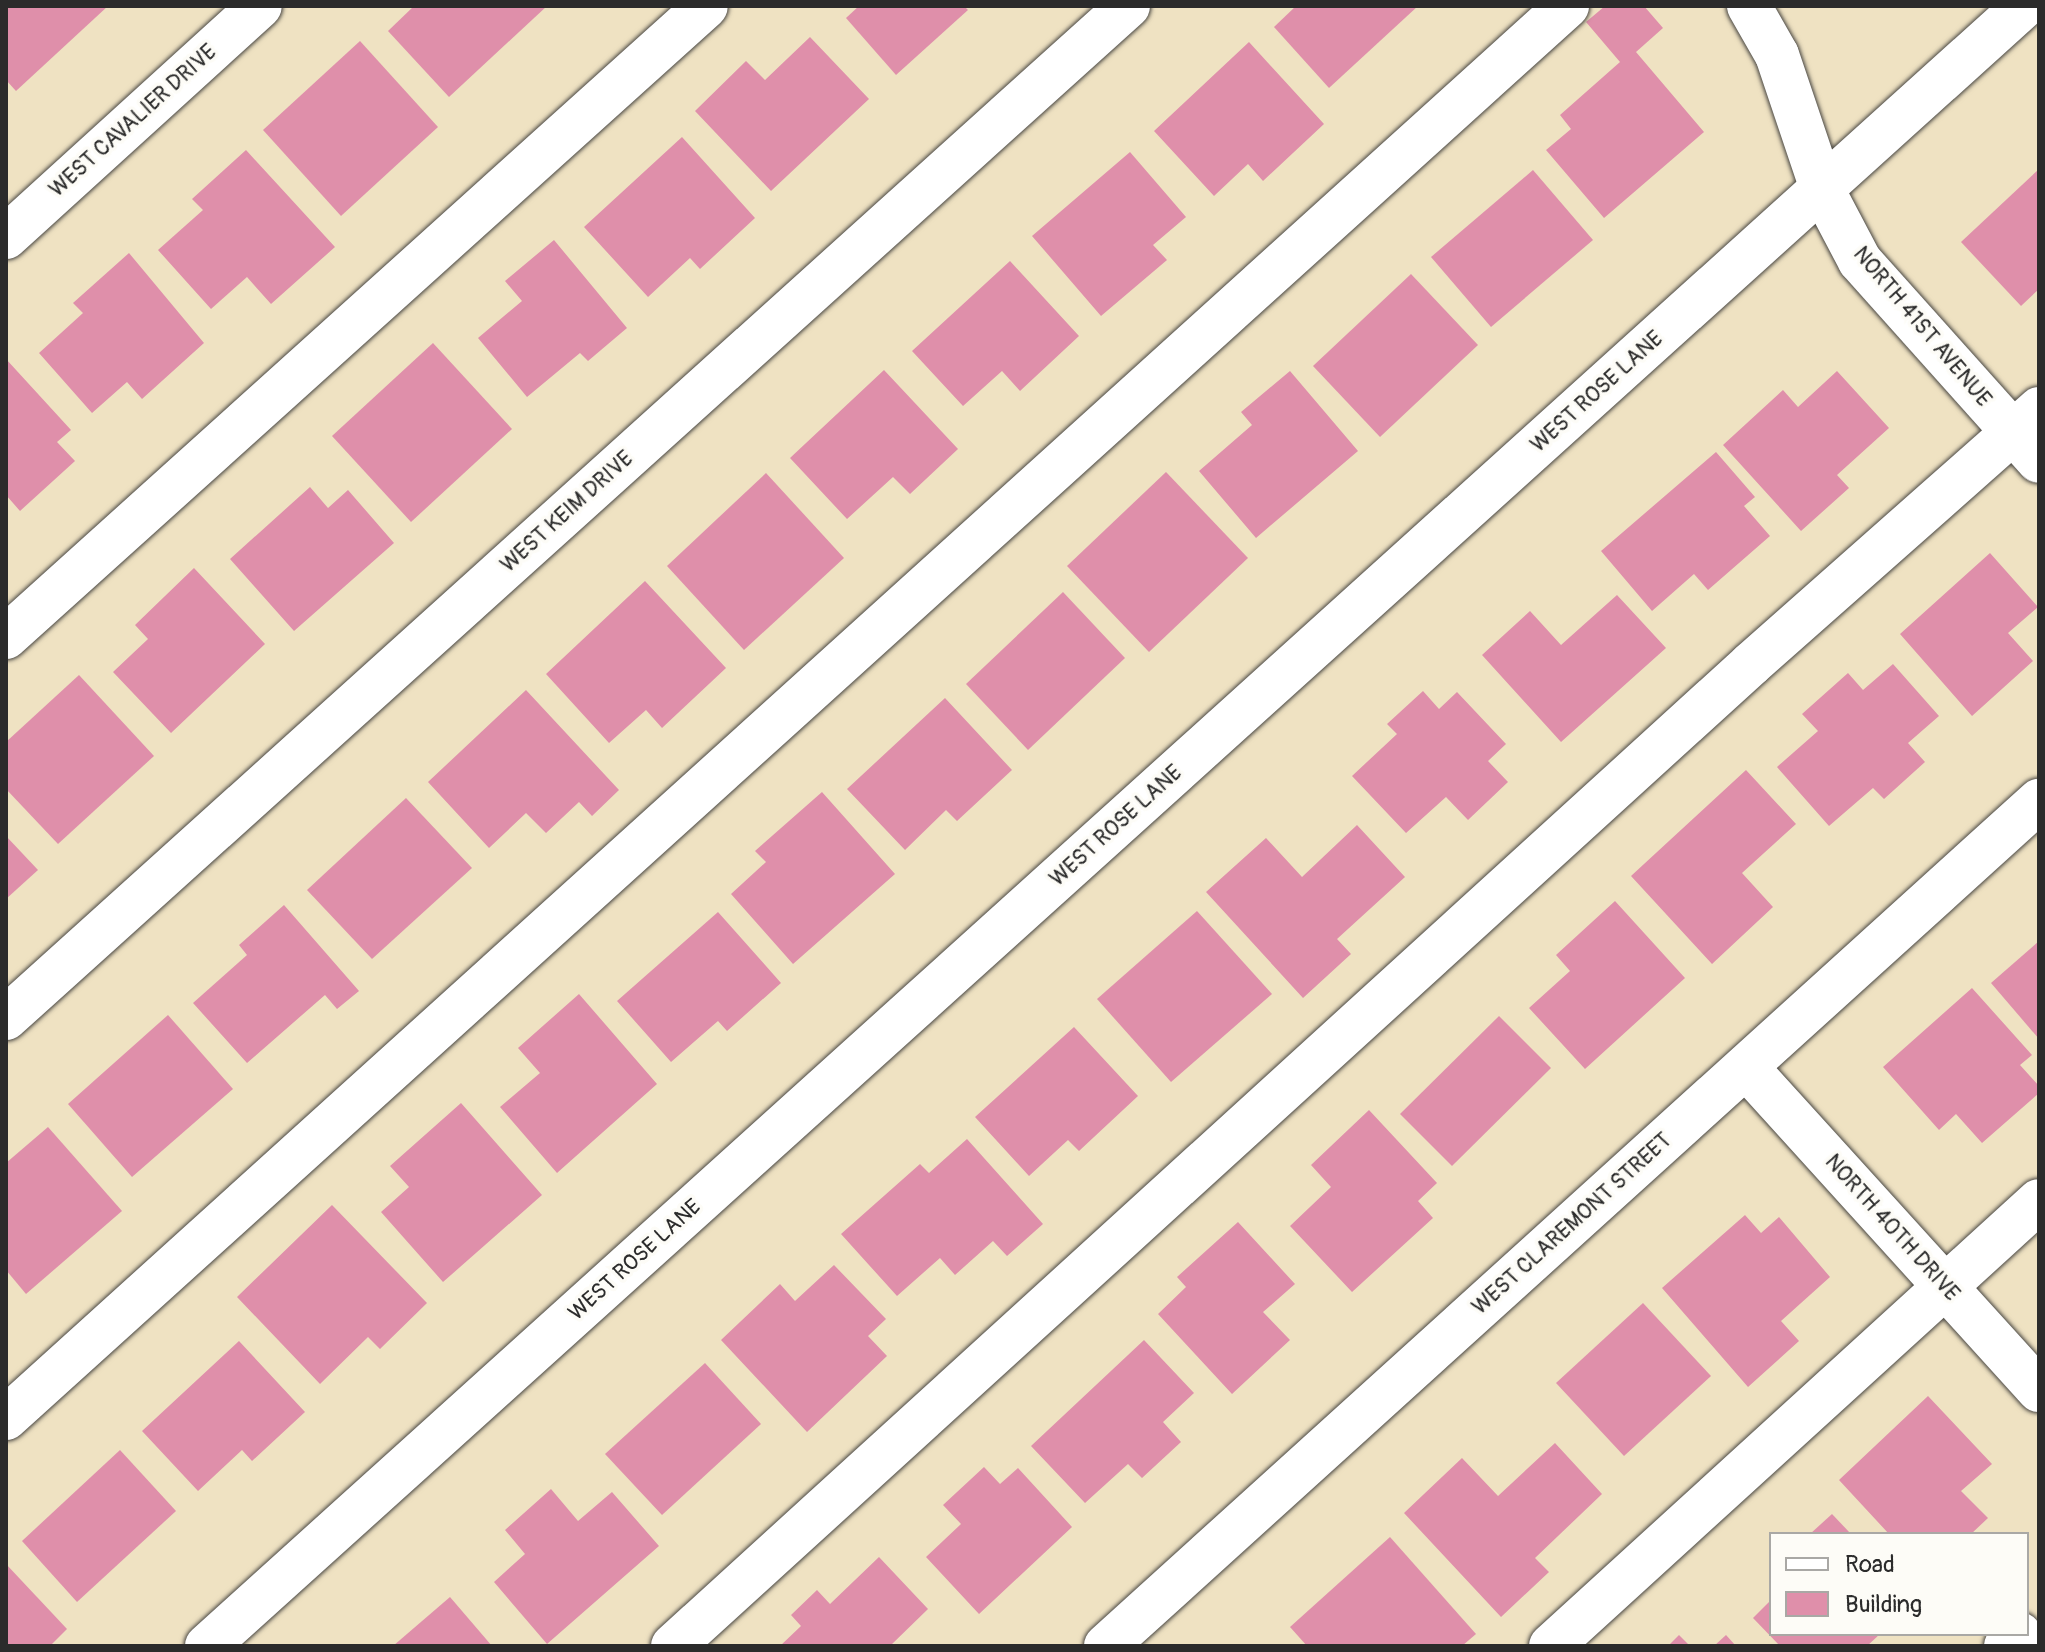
<!DOCTYPE html>
<style>
body{margin:0}
#map{position:relative;width:2045px;height:1652px;overflow:hidden;background:#efe2c2;font-family:Pangolin,sans-serif}
div>[style]{position:absolute}
.building>*{inset:0;background:#df8faa}
.roads{filter:drop-shadow(0 0 2px #484642) drop-shadow(0 0 2px #484642)}
.minor>*{height:44px;margin:-22px;padding:0 22px;transform-origin:22px;border-radius:22px;background:#fff}
span{translate:-50% -50%;white-space:nowrap;text-align:center;line-height:1.15;-webkit-text-stroke:7px #fdfcf7;paint-order:stroke}
.street-label{font-size:22px;color:#2b2b2b}
.frame{position:absolute;inset:0;border:8px solid #2b2b2b;pointer-events:none}
.legend{position:absolute;left:1769px;top:1532px;width:260px;height:104px;box-sizing:border-box;background:#fdfcf7;border:2px solid #a9a8a5;margin:0;padding:10px 14px;list-style:none;font-size:24px;color:#2b2b2b}
.legend li{display:flex;align-items:center;gap:16px;height:40px}
.legend b{width:40px;border:2px solid #a9a8a5}
</style>
<div id="map">
<div class="building">
<i style="clip-path:polygon(6px 6px,108px 6px,16px 91px,6px 80px)"></i>
<i style="clip-path:polygon(414px 6px,547px 6px,449px 97px,388px 31px)"></i>
<i style="clip-path:polygon(859px 6px,964px 6px,968px 10px,896px 75px,846px 18px)"></i>
<i style="clip-path:polygon(1296px 6px,1418px 6px,1329px 88px,1274px 27px)"></i>
<i style="clip-path:polygon(1605px 6px,1644px 6px,1663px 28px,1636px 52px,1704px 132px,1604px 218px,1546px 150px,1571px 129px,1560px 115px,1620px 62px,1586px 22px)"></i>
<i style="clip-path:polygon(810px 37px,869px 99px,771px 191px,695px 111px,746px 61px,765px 80px)"></i>
<i style="clip-path:polygon(360px 41px,438px 127px,341px 216px,263px 130px)"></i>
<i style="clip-path:polygon(1249px 42px,1324px 124px,1263px 181px,1248px 164px,1214px 196px,1154px 131px)"></i>
<i style="clip-path:polygon(682px 137px,755px 218px,700px 269px,690px 258px,648px 297px,584px 227px)"></i>
<i style="clip-path:polygon(246px 150px,335px 247px,271px 304px,247px 277px,211px 309px,158px 250px,203px 210px,192px 199px)"></i>
<i style="clip-path:polygon(1130px 152px,1186px 217px,1153px 245px,1167px 260px,1101px 316px,1032px 236px)"></i>
<i style="clip-path:polygon(2039px 169px,2039px 289px,2021px 306px,1961px 242px)"></i>
<i style="clip-path:polygon(1533px 170px,1593px 240px,1491px 327px,1431px 257px)"></i>
<i style="clip-path:polygon(554px 240px,627px 328px,588px 361px,580px 353px,527px 397px,478px 338px,522px 301px,505px 281px)"></i>
<i style="clip-path:polygon(129px 253px,204px 343px,142px 399px,127px 382px,92px 413px,39px 353px,83px 313px,73px 303px)"></i>
<i style="clip-path:polygon(1010px 261px,1079px 336px,1020px 391px,1002px 371px,963px 406px,912px 351px)"></i>
<i style="clip-path:polygon(1411px 274px,1478px 345px,1380px 437px,1313px 366px)"></i>
<i style="clip-path:polygon(433px 343px,512px 429px,411px 522px,332px 436px)"></i>
<i style="clip-path:polygon(6px 359px,71px 430px,57px 442px,75px 461px,20px 511px,6px 495px)"></i>
<i style="clip-path:polygon(884px 370px,958px 449px,910px 494px,893px 477px,847px 519px,790px 458px)"></i>
<i style="clip-path:polygon(1290px 371px,1358px 451px,1256px 538px,1199px 471px,1252px 425px,1241px 412px)"></i>
<i style="clip-path:polygon(1837px 371px,1889px 428px,1837px 475px,1849px 488px,1801px 531px,1723px 445px,1783px 390px,1798px 407px)"></i>
<i style="clip-path:polygon(1716px 452px,1755px 497px,1744px 506px,1770px 536px,1708px 590px,1694px 574px,1652px 611px,1601px 551px)"></i>
<i style="clip-path:polygon(1166px 472px,1248px 558px,1149px 652px,1067px 566px)"></i>
<i style="clip-path:polygon(766px 473px,844px 558px,744px 650px,667px 566px)"></i>
<i style="clip-path:polygon(310px 487px,328px 508px,348px 490px,394px 543px,294px 631px,230px 559px)"></i>
<i style="clip-path:polygon(1990px 553px,2038px 607px,2008px 633px,2033px 661px,1972px 716px,1900px 634px)"></i>
<i style="clip-path:polygon(194px 568px,265px 644px,171px 733px,113px 672px,148px 639px,135px 625px)"></i>
<i style="clip-path:polygon(645px 581px,726px 668px,662px 728px,646px 710px,609px 743px,546px 674px)"></i>
<i style="clip-path:polygon(1063px 592px,1125px 658px,1028px 750px,966px 684px)"></i>
<i style="clip-path:polygon(1617px 595px,1666px 648px,1561px 742px,1482px 655px,1530px 611px,1561px 645px)"></i>
<i style="clip-path:polygon(1893px 664px,1939px 716px,1908px 743px,1925px 762px,1884px 799px,1873px 788px,1829px 826px,1777px 767px,1818px 731px,1802px 714px,1848px 673px,1863px 690px)"></i>
<i style="clip-path:polygon(79px 675px,154px 756px,58px 844px,6px 789px,6px 742px)"></i>
<i style="clip-path:polygon(526px 690px,619px 790px,592px 816px,579px 802px,546px 833px,526px 813px,489px 848px,428px 782px)"></i>
<i style="clip-path:polygon(1423px 691px,1439px 709px,1457px 692px,1506px 744px,1488px 761px,1508px 782px,1468px 820px,1446px 797px,1406px 833px,1352px 776px,1397px 734px,1387px 724px)"></i>
<i style="clip-path:polygon(945px 698px,1012px 770px,957px 821px,946px 810px,905px 850px,847px 789px)"></i>
<i style="clip-path:polygon(1746px 770px,1796px 824px,1742px 873px,1773px 907px,1712px 964px,1631px 876px)"></i>
<i style="clip-path:polygon(822px 792px,895px 874px,793px 964px,731px 894px,766px 862px,755px 851px)"></i>
<i style="clip-path:polygon(406px 798px,472px 868px,372px 959px,307px 890px)"></i>
<i style="clip-path:polygon(1357px 825px,1405px 877px,1337px 939px,1351px 954px,1303px 998px,1206px 892px,1266px 838px,1302px 877px)"></i>
<i style="clip-path:polygon(6px 836px,38px 870px,6px 899px)"></i>
<i style="clip-path:polygon(1615px 901px,1685px 978px,1585px 1069px,1529px 1008px,1570px 971px,1556px 955px)"></i>
<i style="clip-path:polygon(284px 905px,359px 991px,337px 1009px,325px 995px,247px 1063px,193px 1003px,247px 955px,239px 945px)"></i>
<i style="clip-path:polygon(1197px 911px,1272px 994px,1171px 1082px,1097px 999px)"></i>
<i style="clip-path:polygon(718px 912px,781px 983px,727px 1031px,718px 1021px,671px 1062px,617px 1001px)"></i>
<i style="clip-path:polygon(2039px 941px,2039px 1039px,1991px 983px)"></i>
<i style="clip-path:polygon(1972px 988px,2032px 1055px,2020px 1065px,2039px 1086px,2039px 1093px,1982px 1143px,1956px 1114px,1939px 1130px,1883px 1067px)"></i>
<i style="clip-path:polygon(579px 994px,657px 1084px,557px 1173px,500px 1107px,540px 1073px,518px 1048px)"></i>
<i style="clip-path:polygon(168px 1015px,233px 1089px,132px 1177px,68px 1104px)"></i>
<i style="clip-path:polygon(1499px 1016px,1551px 1068px,1452px 1166px,1400px 1114px)"></i>
<i style="clip-path:polygon(1074px 1027px,1138px 1096px,1079px 1151px,1068px 1140px,1029px 1176px,975px 1117px)"></i>
<i style="clip-path:polygon(461px 1103px,542px 1195px,443px 1282px,381px 1212px,409px 1187px,390px 1166px)"></i>
<i style="clip-path:polygon(1369px 1110px,1437px 1183px,1418px 1201px,1433px 1218px,1352px 1292px,1290px 1226px,1331px 1187px,1311px 1165px)"></i>
<i style="clip-path:polygon(48px 1127px,122px 1211px,26px 1294px,6px 1270px,6px 1163px)"></i>
<i style="clip-path:polygon(967px 1139px,1043px 1224px,1007px 1256px,993px 1241px,955px 1275px,940px 1258px,897px 1296px,841px 1234px,920px 1164px,929px 1173px)"></i>
<i style="clip-path:polygon(332px 1205px,427px 1303px,380px 1349px,368px 1337px,320px 1384px,237px 1297px)"></i>
<i style="clip-path:polygon(1745px 1215px,1761px 1233px,1779px 1217px,1830px 1277px,1781px 1321px,1799px 1341px,1748px 1387px,1662px 1288px)"></i>
<i style="clip-path:polygon(1238px 1222px,1295px 1284px,1263px 1312px,1290px 1340px,1232px 1394px,1158px 1314px,1186px 1287px,1177px 1277px)"></i>
<i style="clip-path:polygon(834px 1265px,886px 1319px,868px 1336px,887px 1356px,807px 1432px,721px 1340px,780px 1284px,795px 1301px)"></i>
<i style="clip-path:polygon(1643px 1303px,1711px 1376px,1624px 1456px,1556px 1383px)"></i>
<i style="clip-path:polygon(1144px 1340px,1194px 1393px,1163px 1422px,1181px 1442px,1142px 1478px,1128px 1464px,1085px 1503px,1031px 1446px)"></i>
<i style="clip-path:polygon(239px 1341px,305px 1412px,252px 1461px,242px 1450px,198px 1491px,142px 1431px)"></i>
<i style="clip-path:polygon(705px 1363px,761px 1424px,662px 1515px,605px 1454px)"></i>
<i style="clip-path:polygon(1928px 1396px,1992px 1464px,1961px 1491px,1988px 1518px,1971px 1534px,1889px 1534px,1839px 1480px)"></i>
<i style="clip-path:polygon(1555px 1443px,1602px 1494px,1535px 1558px,1549px 1572px,1501px 1617px,1404px 1513px,1462px 1458px,1498px 1496px)"></i>
<i style="clip-path:polygon(120px 1450px,176px 1511px,77px 1602px,22px 1541px)"></i>
<i style="clip-path:polygon(984px 1467px,1000px 1484px,1018px 1468px,1072px 1527px,979px 1614px,926px 1557px,961px 1524px,943px 1505px)"></i>
<i style="clip-path:polygon(551px 1489px,578px 1521px,612px 1492px,659px 1546px,547px 1644px,494px 1582px,525px 1554px,505px 1530px)"></i>
<i style="clip-path:polygon(1832px 1514px,1851px 1534px,1810px 1534px)"></i>
<i style="clip-path:polygon(1390px 1537px,1476px 1634px,1462px 1646px,1307px 1646px,1290px 1627px)"></i>
<i style="clip-path:polygon(879px 1557px,928px 1609px,890px 1646px,780px 1646px,801px 1626px,791px 1615px,817px 1590px,830px 1604px)"></i>
<i style="clip-path:polygon(6px 1564px,67px 1629px,50px 1646px,6px 1646px)"></i>
<i style="clip-path:polygon(450px 1597px,492px 1646px,393px 1646px)"></i>
<i style="clip-path:polygon(1771px 1600px,1771px 1634px,1880px 1634px,1867px 1646px,1780px 1646px,1753px 1618px)"></i>
<i style="clip-path:polygon(1679px 1635px,1690px 1646px,1668px 1646px)"></i>
<i style="clip-path:polygon(1726px 1635px,1736px 1646px,1714px 1646px)"></i>
</div>
<div class="roads">
<div class="minor">
<i style="left:1749px;top:6px;width:56px;rotate:60.3deg"></i>
<i style="left:1777px;top:55px;width:141px;rotate:71.4deg"></i>
<i style="left:1822px;top:189px;width:81px;rotate:62.2deg"></i>
<i style="left:1860px;top:261px;width:268px;rotate:48.2deg"></i>
<i style="left:6px;top:237px;width:343px;rotate:-42.3deg"></i>
<i style="left:6px;top:637px;width:942px;rotate:-42.03deg"></i>
<i style="left:6px;top:1018px;width:1511px;rotate:-42.05deg"></i>
<i style="left:1746px;top:1067px;width:436px;rotate:47.8deg"></i>
<i style="left:6px;top:1418px;width:2105px;rotate:-42.13deg"></i>
<i style="left:207px;top:1646px;width:2448px;rotate:-42.07deg"></i>
<i style="left:673px;top:1646px;width:1458px;rotate:-42.33deg"></i>
<i style="left:1751px;top:664px;width:385px;rotate:-41.5deg"></i>
<i style="left:1106px;top:1646px;width:1259px;rotate:-42.17deg"></i>
<i style="left:1551px;top:1646px;width:660px;rotate:-42.36deg"></i>
<i style="left:2006px;top:1646px;width:18px;rotate:-41deg"></i>
</div>
</div>
<div class="street-label">
<span style="left:133px;top:121px;rotate:-42deg">WEST CAVALIER DRIVE</span>
<span style="left:1922px;top:327px;rotate:50deg">NORTH 41ST AVENUE</span>
<span style="left:1597px;top:392px;rotate:-42deg">WEST ROSE LANE</span>
<span style="left:567px;top:512px;rotate:-42deg">WEST KEIM DRIVE</span>
<span style="left:1116px;top:826px;rotate:-42deg">WEST ROSE LANE</span>
<span style="left:1572px;top:1224px;rotate:-42deg">WEST CLAREMONT STREET</span>
<span style="left:1892px;top:1228px;rotate:48deg">NORTH 40TH DRIVE</span>
<span style="left:635px;top:1260px;rotate:-42deg">WEST ROSE LANE</span>
</div>
<div class="frame"></div>
<ul class="legend">
<li><b style="height:10px;background:#fff"></b>Road</li>
<li><b style="height:22px;background:#df8faa"></b>Building</li>
</ul>
</div>
